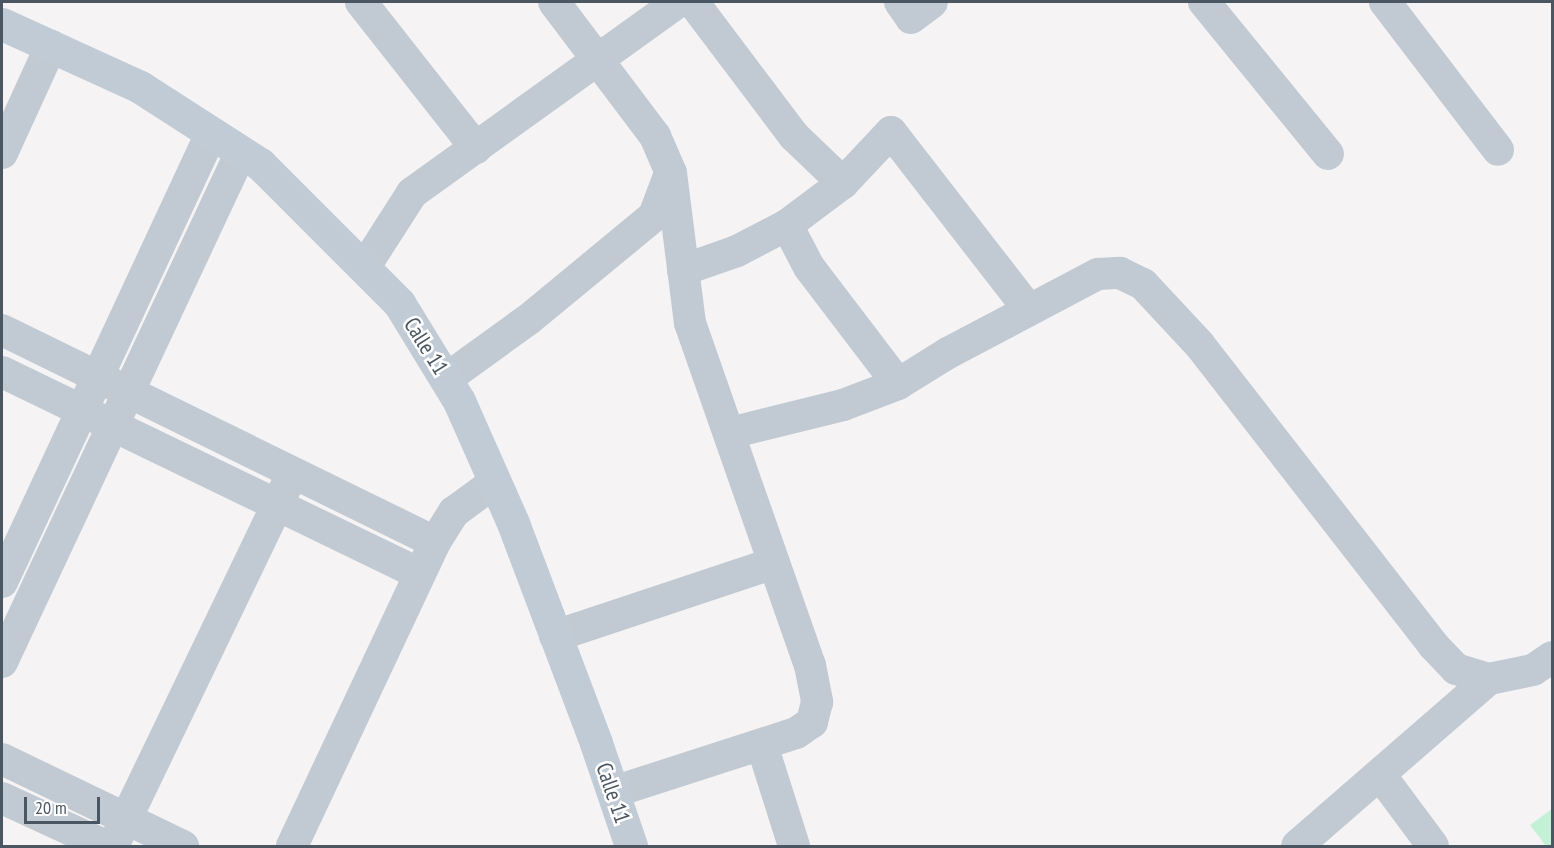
<!DOCTYPE html>
<style>
body{margin:0}
#map{position:relative;width:1554px;height:848px;overflow:hidden;background:#f5f3f3;font-family:"PT Sans Narrow",sans-serif}
div>[style]{position:absolute}
.green>*{inset:0;background:#c3f1d5}
.street>*{height:32px;margin:-16px;padding:0 16px;transform-origin:16px;border-radius:16px;background:#c1cad2}
.secondary>*{height:33px;margin:-16.5px;padding:0 16.5px;transform-origin:16.5px;border-radius:16.5px;background:#c1cbd6}
span{translate:-50% -50%;white-space:nowrap;text-align:center;line-height:1.15;-webkit-text-stroke:5px #fff;paint-order:stroke}
.street-label{font-size:22px;color:#4a5661}
.frame{position:absolute;inset:0;border:3px solid #4a5661;pointer-events:none}
.scale{position:absolute;left:24px;top:797px;width:76px;height:27px;box-sizing:border-box;border:3px solid #4a5661;border-top:0;padding-left:8px;font-size:18px;line-height:21px;white-space:nowrap;color:#4a5661;-webkit-text-stroke:4px #fff;paint-order:stroke}
</style>
<div id="map">
<div class="green">
<i style="clip-path:polygon(1552px 809px,1552px 846px,1546px 846px,1530px 825px)"></i>
</div>
<div class="street">
<i style="left:361px;top:2px;width:186px;rotate:51.8deg"></i>
<i style="left:554px;top:2px;width:168px;rotate:53deg"></i>
<i style="left:655px;top:136px;width:40px;rotate:66.6deg"></i>
<i style="left:671px;top:173px;width:151px;rotate:82.8deg"></i>
<i style="left:690px;top:323px;width:362px;rotate:70.7deg"></i>
<i style="left:810px;top:665px;width:38px;rotate:79deg"></i>
<i style="left:817px;top:702px;width:21px;rotate:104deg"></i>
<i style="left:812px;top:722px;width:19px;rotate:145deg"></i>
<i style="left:796px;top:733px;width:192px;rotate:162.1deg"></i>
<i style="left:693px;top:2px;width:168px;rotate:53deg"></i>
<i style="left:794px;top:136px;width:68px;rotate:43.8deg"></i>
<i style="left:900px;top:2px;width:19px;rotate:55deg"></i>
<i style="left:911px;top:18px;width:26px;rotate:-37deg"></i>
<i style="left:1204px;top:2px;width:196px;rotate:50.8deg"></i>
<i style="left:1385px;top:2px;width:186px;rotate:52.6deg"></i>
<i style="left:2px;top:153px;width:118px;rotate:-65.4deg"></i>
<i style="left:787px;top:225px;width:47px;rotate:62.4deg"></i>
<i style="left:809px;top:267px;width:147px;rotate:52.7deg"></i>
<i style="left:364px;top:268px;width:89px;rotate:-57.4deg"></i>
<i style="left:412px;top:193px;width:327px;rotate:-35.7deg"></i>
<i style="left:683px;top:270px;width:57px;rotate:-19.4deg"></i>
<i style="left:737px;top:251px;width:56px;rotate:-27.5deg"></i>
<i style="left:787px;top:225px;width:70px;rotate:-36.9deg"></i>
<i style="left:843px;top:183px;width:70px;rotate:-46.7deg"></i>
<i style="left:891px;top:132px;width:225px;rotate:52.2deg"></i>
<i style="left:2px;top:330px;width:482px;rotate:26.1deg"></i>
<i style="left:2px;top:372px;width:463px;rotate:25.8deg"></i>
<i style="left:446px;top:379px;width:102px;rotate:-35.9deg"></i>
<i style="left:529px;top:319px;width:162px;rotate:-39.5deg"></i>
<i style="left:654px;top:216px;width:43px;rotate:-69.4deg"></i>
<i style="left:730px;top:433px;width:116px;rotate:-13.9deg"></i>
<i style="left:843px;top:405px;width:59px;rotate:-20.9deg"></i>
<i style="left:898px;top:384px;width:59px;rotate:-31.8deg"></i>
<i style="left:948px;top:353px;width:170px;rotate:-27.8deg"></i>
<i style="left:1098px;top:274px;width:22px;rotate:-3deg"></i>
<i style="left:1120px;top:273px;width:25px;rotate:26deg"></i>
<i style="left:1143px;top:284px;width:82px;rotate:47deg"></i>
<i style="left:1199px;top:344px;width:383px;rotate:52.1deg"></i>
<i style="left:1434px;top:646px;width:32px;rotate:46deg"></i>
<i style="left:1456px;top:669px;width:34px;rotate:17deg"></i>
<i style="left:1489px;top:679px;width:254px;rotate:139deg"></i>
<i style="left:2px;top:582px;width:495px;rotate:-65deg"></i>
<i style="left:555px;top:636px;width:229px;rotate:-18.4deg"></i>
<i style="left:2px;top:662px;width:563px;rotate:-64.89deg"></i>
<i style="left:1489px;top:679px;width:45px;rotate:-11.6deg"></i>
<i style="left:1533px;top:670px;width:23px;rotate:-34deg"></i>
<i style="left:762px;top:745px;width:106px;rotate:72.4deg"></i>
<i style="left:2px;top:759px;width:201px;rotate:25.7deg"></i>
<i style="left:1381px;top:776px;width:87px;rotate:53.4deg"></i>
<i style="left:2px;top:798px;width:115px;rotate:24.8deg"></i>
<i style="left:113px;top:846px;width:399px;rotate:-64.3deg"></i>
<i style="left:292px;top:846px;width:336px;rotate:-64.8deg"></i>
<i style="left:435px;top:542px;width:36px;rotate:-58deg"></i>
<i style="left:454px;top:512px;width:51px;rotate:-36.2deg"></i>
</div>
<div class="secondary">
<i style="left:2px;top:24px;width:152px;rotate:24.5deg"></i>
<i style="left:140px;top:87px;width:143px;rotate:32.7deg"></i>
<i style="left:260px;top:164px;width:197px;rotate:45deg"></i>
<i style="left:399px;top:303px;width:115px;rotate:58.5deg"></i>
<i style="left:459px;top:401px;width:133px;rotate:66.1deg"></i>
<i style="left:513px;top:523px;width:235px;rotate:69.3deg"></i>
<i style="left:596px;top:743px;width:109px;rotate:71.2deg"></i>
</div>
<div class="street-label">
<span style="left:426px;top:346px;rotate:58deg">Calle 11</span>
<span style="left:613px;top:793px;rotate:71deg">Calle 11</span>
</div>
<div class="frame"></div>
<div class="scale">20 m</div>
</div>
